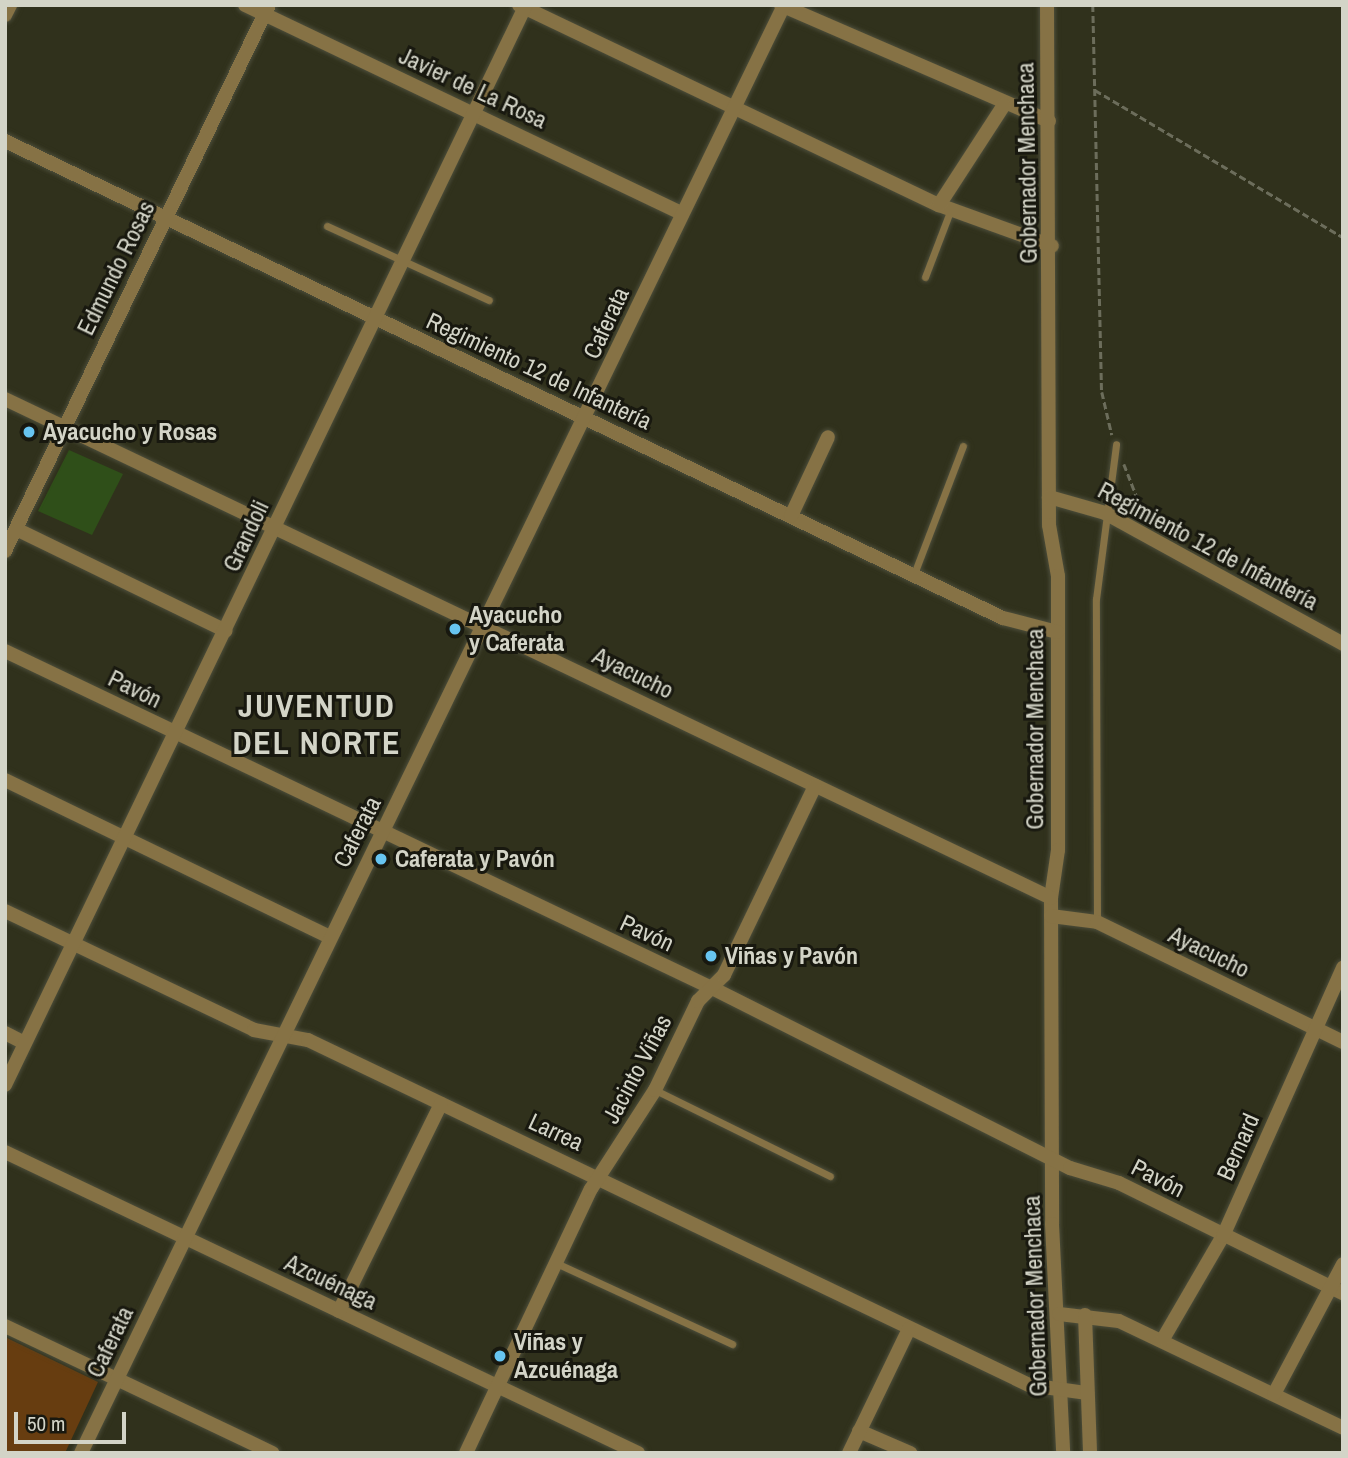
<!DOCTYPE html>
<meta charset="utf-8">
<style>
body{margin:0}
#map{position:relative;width:1348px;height:1458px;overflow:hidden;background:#30311c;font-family:"Archivo Narrow",sans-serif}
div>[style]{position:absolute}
.green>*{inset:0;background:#673d10}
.building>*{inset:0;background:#2f4f19}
.path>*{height:2.5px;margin-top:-1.25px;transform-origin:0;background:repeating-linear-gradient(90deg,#6c6d5b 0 7px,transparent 0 10.5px)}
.roads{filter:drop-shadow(0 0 2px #4d4e3b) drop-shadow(0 0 2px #4d4e3b)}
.service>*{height:7px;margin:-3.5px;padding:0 3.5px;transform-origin:3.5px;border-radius:3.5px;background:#867245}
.minor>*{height:14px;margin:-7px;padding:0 7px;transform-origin:7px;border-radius:7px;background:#867245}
.dots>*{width:19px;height:19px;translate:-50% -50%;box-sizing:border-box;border:4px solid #18180f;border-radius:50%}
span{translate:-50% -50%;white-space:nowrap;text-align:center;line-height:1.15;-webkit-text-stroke:6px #18180f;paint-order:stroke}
.street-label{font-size:24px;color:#d3d4c7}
.poi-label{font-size:24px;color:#d3d4c7;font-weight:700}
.left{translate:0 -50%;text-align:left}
.district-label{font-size:32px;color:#d3d4c7;font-weight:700;letter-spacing:2px}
.frame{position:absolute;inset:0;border:7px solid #d3d4c7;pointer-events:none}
.scale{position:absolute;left:14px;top:1412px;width:112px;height:32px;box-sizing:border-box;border:4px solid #d3d4c7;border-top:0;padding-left:9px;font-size:21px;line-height:24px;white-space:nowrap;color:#d3d4c7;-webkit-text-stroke:5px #18180f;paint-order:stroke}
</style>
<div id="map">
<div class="green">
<i style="clip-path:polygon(5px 1337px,98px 1382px,65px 1453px,5px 1453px)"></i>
</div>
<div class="building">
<i style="clip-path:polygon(69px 450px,123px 474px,92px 535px,38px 511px)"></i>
</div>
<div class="path">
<i style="left:1093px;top:5px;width:387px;rotate:88.7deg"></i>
<i style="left:1102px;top:392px;width:44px;rotate:76.9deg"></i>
<i style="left:1095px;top:90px;width:288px;rotate:30.7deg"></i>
<i style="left:1124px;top:464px;width:60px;rotate:68.6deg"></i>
</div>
<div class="roads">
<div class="service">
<i style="left:327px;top:226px;width:178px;rotate:24.6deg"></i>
<i style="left:925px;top:277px;width:73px;rotate:-69.1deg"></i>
<i style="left:914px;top:574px;width:137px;rotate:-69.1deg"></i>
<i style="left:1097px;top:922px;width:323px;rotate:-90.2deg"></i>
<i style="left:1096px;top:599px;width:156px;rotate:-82.6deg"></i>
<i style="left:655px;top:1090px;width:195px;rotate:26.2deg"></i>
<i style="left:556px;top:1263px;width:194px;rotate:24.7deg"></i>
</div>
<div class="minor">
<i style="left:245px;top:5px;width:484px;rotate:25.5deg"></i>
<i style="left:519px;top:5px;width:465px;rotate:25.5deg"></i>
<i style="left:939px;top:205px;width:120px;rotate:19.9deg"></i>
<i style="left:781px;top:5px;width:292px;rotate:23.4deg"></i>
<i style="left:1047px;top:5px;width:520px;rotate:89.78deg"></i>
<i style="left:1049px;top:525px;width:52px;rotate:80deg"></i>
<i style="left:1058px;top:576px;width:274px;rotate:90deg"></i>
<i style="left:1058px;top:850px;width:49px;rotate:98.3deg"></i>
<i style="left:1051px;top:898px;width:326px;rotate:89.8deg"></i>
<i style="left:1052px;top:1224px;width:229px;rotate:87.2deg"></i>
<i style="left:5px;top:15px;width:11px;rotate:-63deg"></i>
<i style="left:5px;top:141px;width:1106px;rotate:25.55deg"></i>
<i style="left:1003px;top:618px;width:56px;rotate:14.5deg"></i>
<i style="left:939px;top:205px;width:119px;rotate:-57deg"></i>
<i style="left:5px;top:399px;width:1159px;rotate:25.5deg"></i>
<i style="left:1049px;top:497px;width:58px;rotate:15.9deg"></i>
<i style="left:1105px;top:513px;width:272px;rotate:28.8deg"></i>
<i style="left:791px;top:516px;width:87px;rotate:-64.9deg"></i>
<i style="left:16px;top:529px;width:233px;rotate:25.9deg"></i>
<i style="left:5px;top:551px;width:606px;rotate:-64.2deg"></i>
<i style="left:5px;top:651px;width:783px;rotate:25.49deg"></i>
<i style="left:712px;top:988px;width:401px;rotate:26.7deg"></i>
<i style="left:1070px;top:1168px;width:51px;rotate:17deg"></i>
<i style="left:1119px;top:1183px;width:250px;rotate:26.2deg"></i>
<i style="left:5px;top:780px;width:361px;rotate:25.8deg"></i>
<i style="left:5px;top:911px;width:276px;rotate:25.5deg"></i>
<i style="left:254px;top:1030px;width:55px;rotate:10.5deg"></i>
<i style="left:308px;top:1040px;width:799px;rotate:25.57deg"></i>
<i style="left:1029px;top:1385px;width:59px;rotate:7.9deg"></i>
<i style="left:1051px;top:916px;width:46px;rotate:7.4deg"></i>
<i style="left:1097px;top:922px;width:274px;rotate:26deg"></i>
<i style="left:5px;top:1033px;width:22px;rotate:27deg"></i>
<i style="left:5px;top:1085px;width:1199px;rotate:-64.25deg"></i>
<i style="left:5px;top:1152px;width:701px;rotate:25.43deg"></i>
<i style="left:339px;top:1311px;width:231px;rotate:-63.8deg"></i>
<i style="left:1059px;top:1314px;width:60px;rotate:6.7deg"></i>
<i style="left:1119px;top:1321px;width:248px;rotate:25.5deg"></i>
<i style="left:1085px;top:1315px;width:138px;rotate:87.9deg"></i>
<i style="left:5px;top:1326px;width:296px;rotate:25.4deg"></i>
<i style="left:1163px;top:1339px;width:119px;rotate:-59.8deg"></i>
<i style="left:1223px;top:1236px;width:294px;rotate:-65.9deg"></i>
<i style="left:1274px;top:1394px;width:147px;rotate:-62deg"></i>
<i style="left:859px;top:1431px;width:56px;rotate:23.3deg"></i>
<i style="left:81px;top:1453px;width:1610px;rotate:-64.1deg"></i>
<i style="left:466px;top:1453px;width:292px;rotate:-64.7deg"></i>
<i style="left:591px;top:1189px;width:118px;rotate:-57.1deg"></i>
<i style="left:655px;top:1090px;width:99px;rotate:-64.2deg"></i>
<i style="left:698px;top:1001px;width:37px;rotate:-45deg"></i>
<i style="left:724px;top:975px;width:210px;rotate:-64.3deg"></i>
<i style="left:849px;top:1453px;width:138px;rotate:-64.2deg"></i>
</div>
</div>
<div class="dots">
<i style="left:29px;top:432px;background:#67c4f0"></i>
<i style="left:455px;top:629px;background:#67c4f0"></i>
<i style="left:381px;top:859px;background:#67c4f0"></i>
<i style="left:711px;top:956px;background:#67c4f0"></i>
<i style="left:500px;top:1356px;background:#67c4f0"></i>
</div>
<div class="street-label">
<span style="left:473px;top:88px;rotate:25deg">Javier de La Rosa</span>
<span style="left:1027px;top:163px;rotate:-91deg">Gobernador Menchaca</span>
<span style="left:116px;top:268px;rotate:-64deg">Edmundo Rosas</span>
<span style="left:606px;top:323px;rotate:-65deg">Caferata</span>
<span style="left:539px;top:371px;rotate:25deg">Regimiento 12 de Infantería</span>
<span style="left:246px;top:536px;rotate:-65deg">Grandoli</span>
<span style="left:1208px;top:546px;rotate:28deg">Regimiento 12 de Infantería</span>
<span style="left:633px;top:673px;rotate:26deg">Ayacucho</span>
<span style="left:135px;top:689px;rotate:26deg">Pavón</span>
<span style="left:1035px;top:729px;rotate:-90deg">Gobernador Menchaca</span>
<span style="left:357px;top:832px;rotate:-63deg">Caferata</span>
<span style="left:647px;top:933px;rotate:25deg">Pavón</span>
<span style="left:1209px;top:952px;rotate:26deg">Ayacucho</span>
<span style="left:637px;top:1069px;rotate:-62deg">Jacinto Viñas</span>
<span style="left:556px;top:1132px;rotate:25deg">Larrea</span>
<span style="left:1238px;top:1147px;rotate:-66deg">Bernard</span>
<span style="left:1158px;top:1178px;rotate:27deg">Pavón</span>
<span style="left:331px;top:1282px;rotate:25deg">Azcuénaga</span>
<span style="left:1035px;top:1296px;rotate:-92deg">Gobernador Menchaca</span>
<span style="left:110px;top:1342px;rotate:-64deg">Caferata</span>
</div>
<div class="poi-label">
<span class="left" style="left:43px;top:432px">Ayacucho y Rosas</span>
<span class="left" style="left:469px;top:629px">Ayacucho<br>y Caferata</span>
<span class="left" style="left:395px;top:859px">Caferata y Pavón</span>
<span class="left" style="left:725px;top:956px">Viñas y Pavón</span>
<span class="left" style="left:514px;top:1356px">Viñas y<br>Azcuénaga</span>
</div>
<div class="district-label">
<span style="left:317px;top:725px">JUVENTUD<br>DEL NORTE</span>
</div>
<div class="frame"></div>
<div class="scale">50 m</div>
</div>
